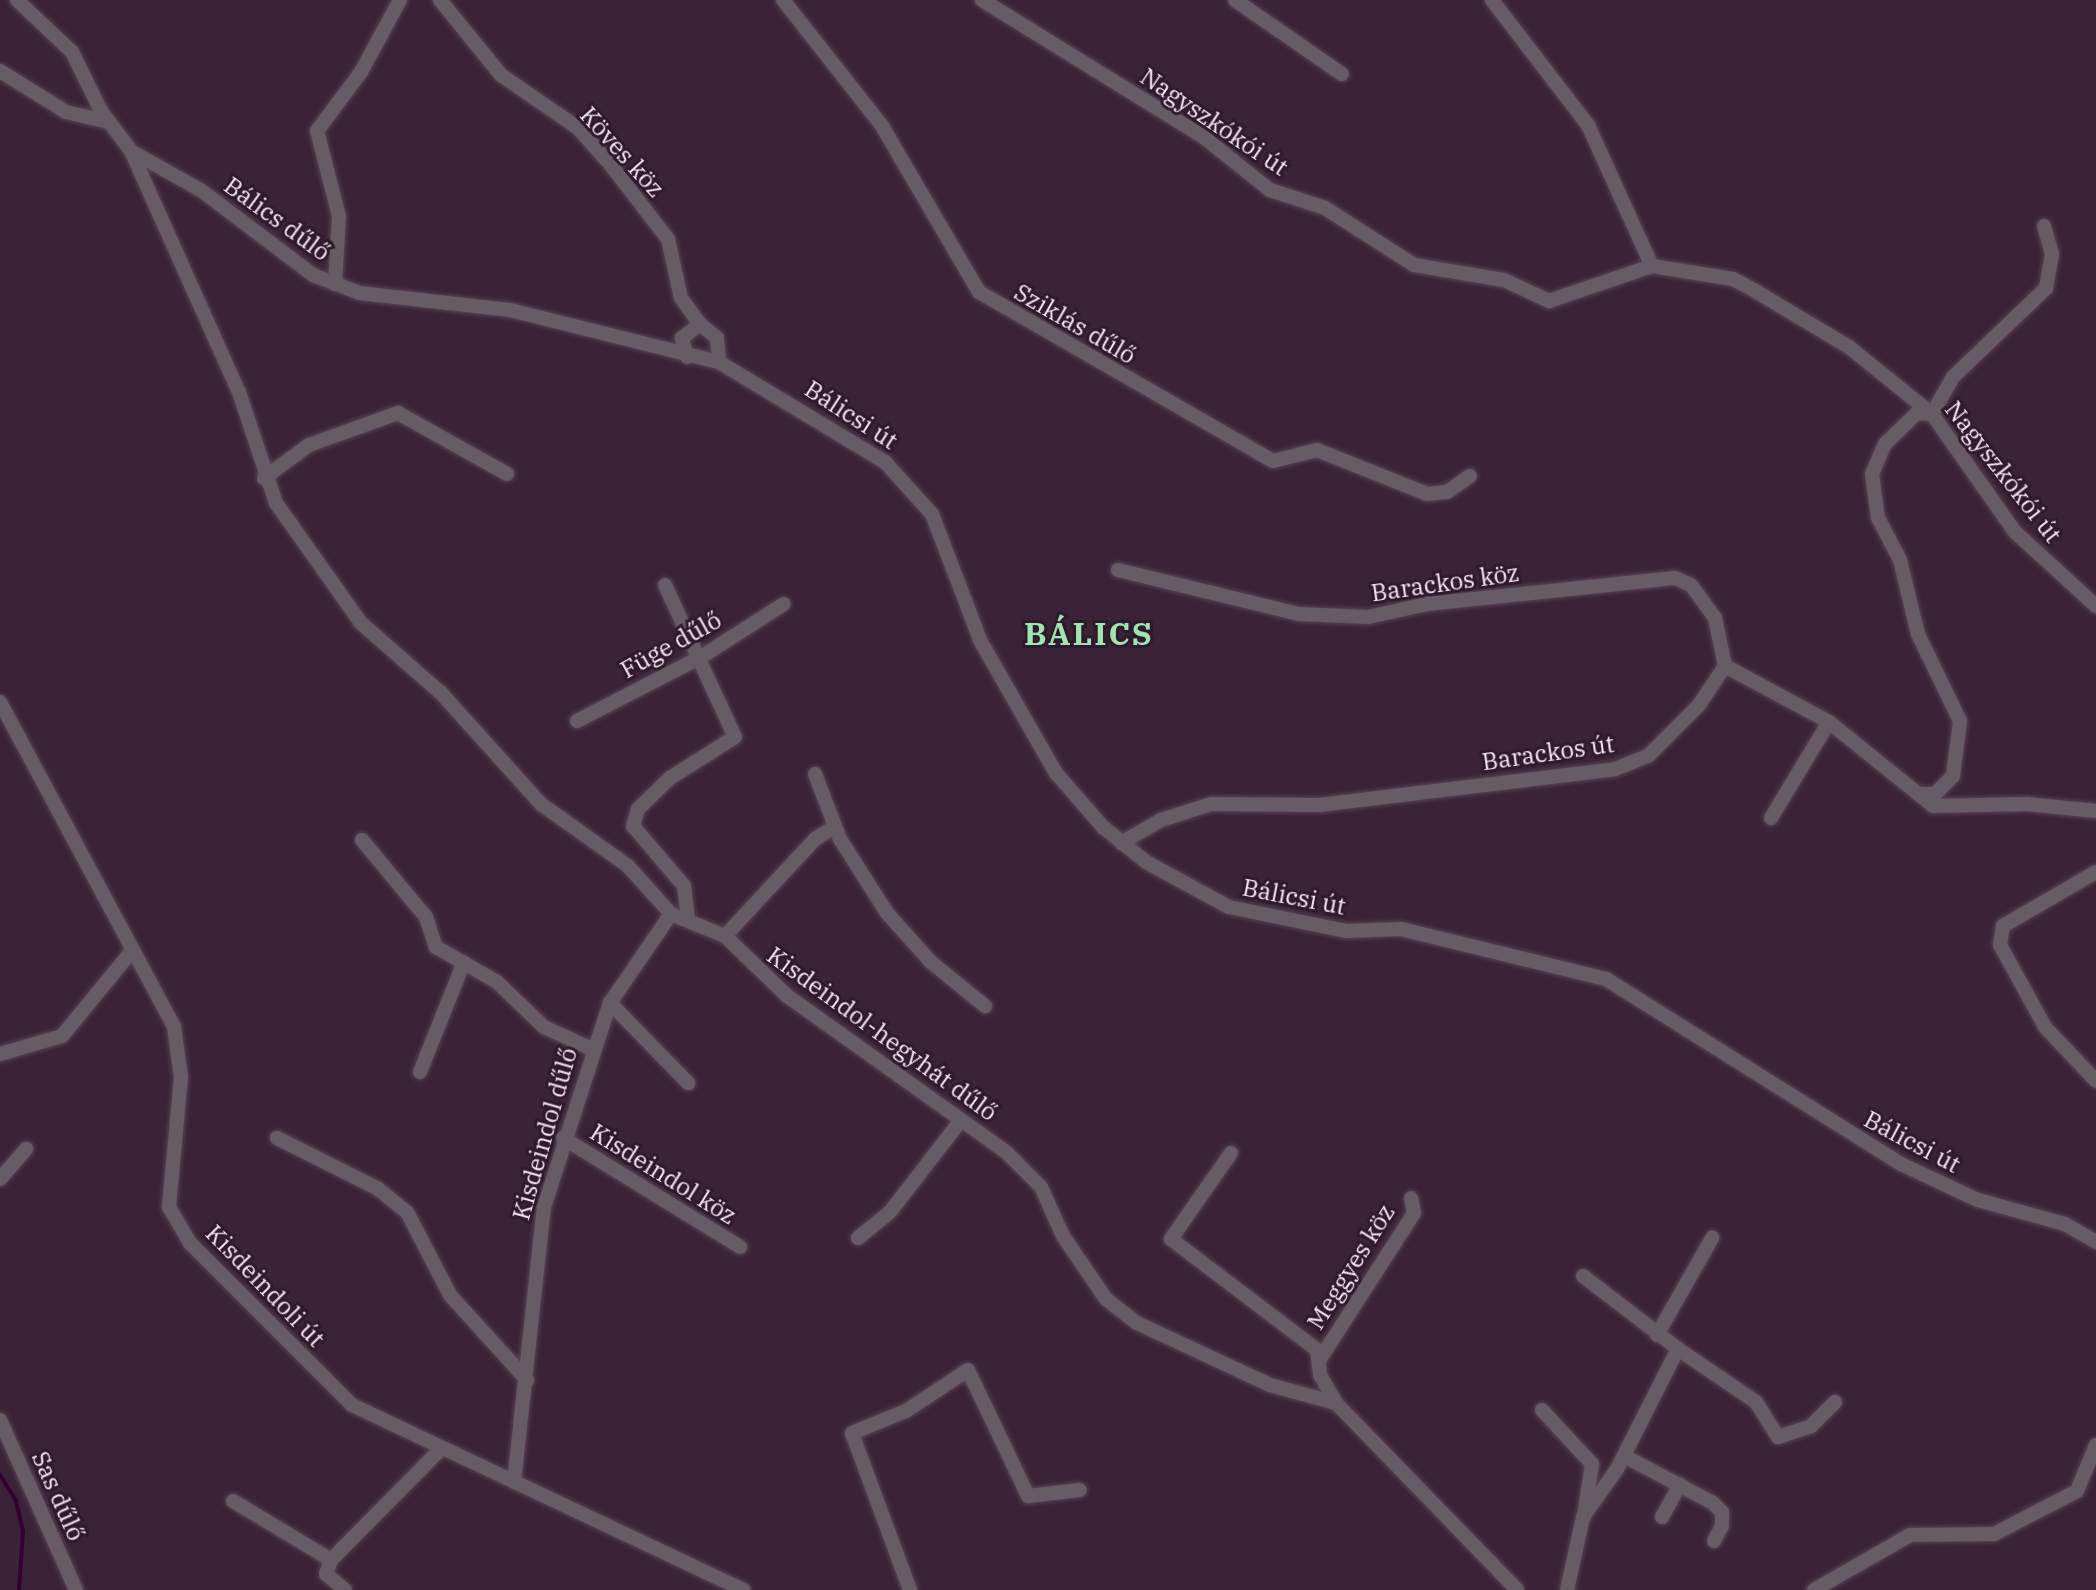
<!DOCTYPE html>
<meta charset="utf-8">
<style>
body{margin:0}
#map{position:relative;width:2096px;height:1590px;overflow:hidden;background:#3a2337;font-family:"IBM Plex Serif",serif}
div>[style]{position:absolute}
.stream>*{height:4px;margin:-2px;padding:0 2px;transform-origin:2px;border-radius:2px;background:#350031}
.roads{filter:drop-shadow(0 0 2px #584255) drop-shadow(0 0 2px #584255)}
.street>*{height:14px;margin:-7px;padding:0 7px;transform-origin:7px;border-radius:7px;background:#675b65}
span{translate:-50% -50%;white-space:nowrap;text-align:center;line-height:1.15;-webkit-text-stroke:6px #2f192d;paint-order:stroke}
.street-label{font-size:24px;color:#f7e7f4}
.district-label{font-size:32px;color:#a0e5b1;font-weight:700;letter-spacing:2px}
</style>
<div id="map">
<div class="stream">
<i style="left:0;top:1475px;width:31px;rotate:58deg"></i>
<i style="left:16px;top:1501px;width:31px;rotate:77deg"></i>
<i style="left:23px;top:1531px;width:59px;rotate:93.9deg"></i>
</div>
<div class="roads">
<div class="street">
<i style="left:17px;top:0;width:76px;rotate:43.4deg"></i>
<i style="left:72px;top:52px;width:66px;rotate:63.8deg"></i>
<i style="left:101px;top:111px;width:50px;rotate:53.1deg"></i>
<i style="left:131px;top:151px;width:81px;rotate:29.4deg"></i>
<i style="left:202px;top:191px;width:139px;rotate:37.1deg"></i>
<i style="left:313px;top:275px;width:50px;rotate:21deg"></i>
<i style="left:360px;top:293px;width:151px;rotate:6.5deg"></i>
<i style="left:510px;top:310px;width:215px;rotate:14deg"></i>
<i style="left:719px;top:362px;width:194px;rotate:31.1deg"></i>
<i style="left:885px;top:462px;width:70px;rotate:47.9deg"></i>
<i style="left:932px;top:514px;width:135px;rotate:69.1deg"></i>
<i style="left:980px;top:640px;width:153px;rotate:60.3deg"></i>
<i style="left:1056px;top:773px;width:72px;rotate:49deg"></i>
<i style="left:1103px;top:827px;width:55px;rotate:39.1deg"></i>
<i style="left:1146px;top:862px;width:94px;rotate:28.5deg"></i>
<i style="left:1229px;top:907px;width:119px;rotate:11.6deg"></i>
<i style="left:1346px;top:931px;width:55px;rotate:-2.1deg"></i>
<i style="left:1401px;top:929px;width:211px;rotate:13.7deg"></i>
<i style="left:1606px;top:979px;width:348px;rotate:32.1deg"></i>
<i style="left:1901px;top:1164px;width:85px;rotate:25.1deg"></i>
<i style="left:1978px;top:1200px;width:90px;rotate:15.4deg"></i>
<i style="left:2065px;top:1224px;width:36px;rotate:30deg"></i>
<i style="left:440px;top:0;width:97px;rotate:50.9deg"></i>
<i style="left:501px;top:75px;width:93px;rotate:34.5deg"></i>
<i style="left:578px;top:128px;width:48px;rotate:48.4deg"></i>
<i style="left:610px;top:164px;width:95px;rotate:52.3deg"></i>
<i style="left:668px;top:239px;width:60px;rotate:77.6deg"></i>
<i style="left:681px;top:298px;width:32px;rotate:54deg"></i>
<i style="left:783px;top:0;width:160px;rotate:51.8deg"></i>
<i style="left:882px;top:126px;width:192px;rotate:59.7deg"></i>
<i style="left:979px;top:292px;width:339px;rotate:29.9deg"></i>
<i style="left:1273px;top:461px;width:45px;rotate:-14deg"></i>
<i style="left:1317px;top:450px;width:118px;rotate:21.8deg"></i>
<i style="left:1427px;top:494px;width:20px;rotate:-6deg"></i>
<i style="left:1447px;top:492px;width:28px;rotate:-35deg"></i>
<i style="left:982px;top:0;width:257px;rotate:31.7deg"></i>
<i style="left:1201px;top:135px;width:88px;rotate:38.6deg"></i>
<i style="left:1270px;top:190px;width:58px;rotate:18.1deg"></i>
<i style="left:1325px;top:208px;width:106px;rotate:32.6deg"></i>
<i style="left:1414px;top:265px;width:91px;rotate:9.5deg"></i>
<i style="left:1504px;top:280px;width:50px;rotate:25deg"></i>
<i style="left:1549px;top:301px;width:109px;rotate:-18.8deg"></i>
<i style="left:1652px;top:266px;width:82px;rotate:9.1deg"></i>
<i style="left:1733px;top:279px;width:27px;rotate:28deg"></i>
<i style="left:1757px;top:292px;width:107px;rotate:30.9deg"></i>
<i style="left:1849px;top:347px;width:107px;rotate:38.9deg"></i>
<i style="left:1932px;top:414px;width:144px;rotate:54.9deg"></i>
<i style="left:2015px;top:532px;width:110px;rotate:42.4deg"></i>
<i style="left:1235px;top:0;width:130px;rotate:34.7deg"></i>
<i style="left:1492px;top:0;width:158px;rotate:52.5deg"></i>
<i style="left:1588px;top:125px;width:155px;rotate:65.6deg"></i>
<i style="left:0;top:71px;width:78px;rotate:31.8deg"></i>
<i style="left:66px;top:112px;width:44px;rotate:13.1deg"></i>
<i style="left:131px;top:151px;width:264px;rotate:65.9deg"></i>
<i style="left:239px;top:392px;width:117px;rotate:71.6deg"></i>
<i style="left:276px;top:503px;width:147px;rotate:54.7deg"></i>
<i style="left:361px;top:623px;width:106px;rotate:41.2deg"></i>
<i style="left:441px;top:693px;width:149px;rotate:48deg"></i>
<i style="left:541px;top:804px;width:107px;rotate:35.5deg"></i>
<i style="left:628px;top:866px;width:64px;rotate:48.1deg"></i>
<i style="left:671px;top:914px;width:58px;rotate:22.2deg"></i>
<i style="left:725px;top:936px;width:85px;rotate:44deg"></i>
<i style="left:786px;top:995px;width:270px;rotate:35.5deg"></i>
<i style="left:1006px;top:1152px;width:49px;rotate:45deg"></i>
<i style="left:1041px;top:1187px;width:54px;rotate:65.8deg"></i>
<i style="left:1063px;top:1236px;width:76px;rotate:55.7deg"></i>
<i style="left:1106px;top:1299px;width:39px;rotate:38deg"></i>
<i style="left:1137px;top:1323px;width:147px;rotate:25deg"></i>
<i style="left:1270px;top:1385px;width:68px;rotate:15.3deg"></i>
<i style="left:1336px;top:1403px;width:260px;rotate:45.9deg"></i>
<i style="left:335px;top:284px;width:68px;rotate:-86.6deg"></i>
<i style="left:339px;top:216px;width:88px;rotate:-104.5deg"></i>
<i style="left:317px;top:131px;width:74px;rotate:-53.3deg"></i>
<i style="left:361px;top:72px;width:82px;rotate:-61.6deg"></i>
<i style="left:687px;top:357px;width:20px;rotate:-105deg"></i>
<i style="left:682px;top:338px;width:23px;rotate:-38deg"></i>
<i style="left:700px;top:324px;width:22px;rotate:39deg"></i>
<i style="left:717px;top:338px;width:24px;rotate:85deg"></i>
<i style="left:264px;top:478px;width:56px;rotate:-36.3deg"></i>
<i style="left:309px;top:445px;width:95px;rotate:-19.8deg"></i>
<i style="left:398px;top:413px;width:125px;rotate:29.2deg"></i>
<i style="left:1118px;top:570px;width:186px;rotate:13.7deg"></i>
<i style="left:1299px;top:614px;width:69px;rotate:2.5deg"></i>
<i style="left:1368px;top:617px;width:60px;rotate:-12.4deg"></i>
<i style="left:1427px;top:604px;width:249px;rotate:-6deg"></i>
<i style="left:1675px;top:578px;width:17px;rotate:24deg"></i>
<i style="left:1691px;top:585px;width:41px;rotate:54deg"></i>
<i style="left:1715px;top:618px;width:49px;rotate:78.2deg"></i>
<i style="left:665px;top:585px;width:167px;rotate:65.3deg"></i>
<i style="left:735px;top:737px;width:77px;rotate:147.8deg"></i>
<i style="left:670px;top:778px;width:45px;rotate:135.9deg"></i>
<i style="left:638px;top:809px;width:18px;rotate:106deg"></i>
<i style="left:633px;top:826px;width:79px;rotate:49.6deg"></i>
<i style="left:684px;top:886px;width:31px;rotate:83deg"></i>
<i style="left:0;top:702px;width:369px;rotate:61.8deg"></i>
<i style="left:174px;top:1027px;width:50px;rotate:82deg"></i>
<i style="left:181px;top:1077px;width:131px;rotate:95.3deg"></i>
<i style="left:169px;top:1207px;width:42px;rotate:59.7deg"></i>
<i style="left:190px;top:1243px;width:229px;rotate:45deg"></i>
<i style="left:352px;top:1405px;width:433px;rotate:25.3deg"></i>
<i style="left:577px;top:721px;width:140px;rotate:-27.3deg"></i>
<i style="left:701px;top:657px;width:98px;rotate:-32.6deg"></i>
<i style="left:815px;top:774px;width:70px;rotate:69deg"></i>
<i style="left:840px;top:839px;width:88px;rotate:57.6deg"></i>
<i style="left:887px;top:913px;width:66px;rotate:48.1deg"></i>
<i style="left:931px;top:962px;width:70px;rotate:39.2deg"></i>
<i style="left:1922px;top:794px;width:13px"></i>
<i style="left:1935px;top:794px;width:25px;rotate:-45deg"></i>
<i style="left:1953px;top:776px;width:55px;rotate:-82.7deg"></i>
<i style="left:1960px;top:721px;width:97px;rotate:-115.8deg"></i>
<i style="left:1918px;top:634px;width:76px;rotate:-103.7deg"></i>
<i style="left:1900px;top:560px;width:47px;rotate:-117.6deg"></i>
<i style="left:1878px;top:518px;width:44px;rotate:-97.8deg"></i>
<i style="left:1872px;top:474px;width:33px;rotate:-67deg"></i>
<i style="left:1885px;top:444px;width:45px;rotate:-44.1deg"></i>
<i style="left:1917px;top:413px;width:15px;rotate:4deg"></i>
<i style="left:1932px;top:414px;width:43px;rotate:-60.4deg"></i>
<i style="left:1953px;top:377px;width:129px;rotate:-43.7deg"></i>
<i style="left:2046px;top:288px;width:35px;rotate:-80deg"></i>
<i style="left:2052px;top:254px;width:29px;rotate:-106deg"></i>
<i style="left:1771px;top:818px;width:112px;rotate:-58.9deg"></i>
<i style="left:362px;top:840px;width:100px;rotate:50.3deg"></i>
<i style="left:426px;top:917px;width:32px;rotate:72deg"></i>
<i style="left:436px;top:947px;width:70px;rotate:29.8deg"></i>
<i style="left:497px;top:982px;width:65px;rotate:43.8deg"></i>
<i style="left:544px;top:1027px;width:53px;rotate:24.6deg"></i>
<i style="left:1121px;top:843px;width:46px;rotate:-29.9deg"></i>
<i style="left:1161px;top:820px;width:52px;rotate:-17.7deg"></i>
<i style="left:1211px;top:804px;width:108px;rotate:0.5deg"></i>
<i style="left:1319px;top:805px;width:298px;rotate:-6.9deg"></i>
<i style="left:1615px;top:769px;width:35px;rotate:-22deg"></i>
<i style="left:1648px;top:756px;width:72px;rotate:-45deg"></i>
<i style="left:1699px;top:705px;width:47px;rotate:-56.3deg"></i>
<i style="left:1725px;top:666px;width:118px;rotate:28.3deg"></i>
<i style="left:1829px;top:722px;width:134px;rotate:38.9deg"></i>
<i style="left:1933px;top:806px;width:94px;rotate:-1.2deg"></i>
<i style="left:2027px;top:804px;width:69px;rotate:5.8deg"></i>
<i style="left:2096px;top:872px;width:108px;rotate:149.9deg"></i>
<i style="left:2003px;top:926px;width:19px;rotate:99deg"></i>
<i style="left:2000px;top:945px;width:94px;rotate:61.2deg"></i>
<i style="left:2045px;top:1027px;width:74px;rotate:46.6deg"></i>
<i style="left:725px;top:936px;width:132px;rotate:-47.1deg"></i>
<i style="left:815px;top:839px;width:22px;rotate:-32deg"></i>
<i style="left:610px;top:1003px;width:112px;rotate:45.7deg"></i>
<i style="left:0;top:1054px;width:65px;rotate:-16.2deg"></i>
<i style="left:62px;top:1036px;width:109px;rotate:-50.6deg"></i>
<i style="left:420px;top:1072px;width:118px;rotate:-68.2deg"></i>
<i style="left:277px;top:1138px;width:112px;rotate:26.6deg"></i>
<i style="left:377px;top:1188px;width:38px;rotate:39deg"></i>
<i style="left:407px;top:1212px;width:93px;rotate:62.6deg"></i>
<i style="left:450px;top:1295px;width:115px;rotate:47.8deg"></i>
<i style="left:563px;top:1138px;width:208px;rotate:31.6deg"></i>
<i style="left:1231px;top:1153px;width:105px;rotate:124.9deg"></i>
<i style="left:1171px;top:1239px;width:183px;rotate:37.2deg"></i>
<i style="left:1317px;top:1350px;width:25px;rotate:83deg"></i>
<i style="left:1320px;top:1375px;width:32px;rotate:60deg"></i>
<i style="left:0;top:1179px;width:40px;rotate:-49deg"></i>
<i style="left:858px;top:1238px;width:41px;rotate:-39.1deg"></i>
<i style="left:890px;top:1212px;width:116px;rotate:-52.3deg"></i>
<i style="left:1583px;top:1276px;width:120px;rotate:37.5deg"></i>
<i style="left:1657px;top:1335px;width:112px;rotate:-60.4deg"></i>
<i style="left:1320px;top:1359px;width:174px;rotate:-57.2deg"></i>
<i style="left:1414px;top:1213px;width:15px;rotate:-101deg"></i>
<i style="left:1542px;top:1410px;width:74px;rotate:47.2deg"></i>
<i style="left:1592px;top:1464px;width:54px;rotate:98.6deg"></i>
<i style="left:0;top:1420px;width:186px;rotate:65.9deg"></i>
<i style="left:1624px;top:1456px;width:101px;rotate:27.8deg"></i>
<i style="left:1713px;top:1503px;width:13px;rotate:45deg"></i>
<i style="left:1722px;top:1512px;width:14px;rotate:90deg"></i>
<i style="left:1722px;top:1526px;width:17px;rotate:118deg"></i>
<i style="left:514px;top:1482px;width:277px;rotate:-83.8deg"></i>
<i style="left:544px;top:1207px;width:214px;rotate:-72.1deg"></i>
<i style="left:610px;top:1003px;width:108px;rotate:-55.6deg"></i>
<i style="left:233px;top:1501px;width:114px;rotate:31deg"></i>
<i style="left:1662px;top:1517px;width:37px;rotate:-61deg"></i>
<i style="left:345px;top:1590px;width:25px;rotate:-140deg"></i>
<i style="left:326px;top:1574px;width:15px;rotate:-70deg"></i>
<i style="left:331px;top:1560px;width:153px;rotate:-45.3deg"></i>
<i style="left:910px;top:1590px;width:167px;rotate:-110.3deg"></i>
<i style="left:852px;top:1433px;width:58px;rotate:-22.2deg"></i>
<i style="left:906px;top:1411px;width:74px;rotate:-33.5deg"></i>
<i style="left:968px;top:1370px;width:140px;rotate:64.5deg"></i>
<i style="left:1028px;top:1496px;width:52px;rotate:-6.6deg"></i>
<i style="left:1567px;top:1590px;width:75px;rotate:-77.6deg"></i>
<i style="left:1583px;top:1517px;width:59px;rotate:-54.7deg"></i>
<i style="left:1617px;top:1469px;width:135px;rotate:-63.1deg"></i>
<i style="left:1678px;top:1349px;width:94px;rotate:34.2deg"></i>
<i style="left:1756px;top:1402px;width:41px;rotate:57.8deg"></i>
<i style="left:1778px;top:1437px;width:35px;rotate:-18deg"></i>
<i style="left:1811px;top:1426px;width:34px;rotate:-45deg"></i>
<i style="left:1814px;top:1590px;width:111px;rotate:-29.8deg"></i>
<i style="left:1910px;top:1535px;width:84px;rotate:-0.7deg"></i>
<i style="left:1994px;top:1534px;width:93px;rotate:-27.4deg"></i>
<i style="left:2077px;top:1491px;width:50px;rotate:-67.6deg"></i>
</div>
</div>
<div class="street-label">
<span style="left:1214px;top:122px;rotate:34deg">Nagyszkókói út</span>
<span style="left:622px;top:152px;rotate:48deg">Köves köz</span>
<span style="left:277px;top:219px;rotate:36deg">Bálics dűlő</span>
<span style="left:1075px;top:324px;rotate:30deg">Sziklás dűlő</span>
<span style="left:851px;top:415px;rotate:33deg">Bálicsi út</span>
<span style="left:2003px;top:472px;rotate:52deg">Nagyszkókói út</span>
<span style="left:1445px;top:583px;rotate:-8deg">Barackos köz</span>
<span style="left:671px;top:645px;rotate:-29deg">Füge dűlő</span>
<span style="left:1548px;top:753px;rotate:-8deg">Barackos út</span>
<span style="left:1294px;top:897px;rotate:11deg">Bálicsi út</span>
<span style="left:882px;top:1034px;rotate:36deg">Kisdeindol-hegyhát dűlő</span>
<span style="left:545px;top:1134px;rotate:-74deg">Kisdeindol dűlő</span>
<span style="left:1912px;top:1142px;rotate:28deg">Bálicsi út</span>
<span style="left:663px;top:1174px;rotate:32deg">Kisdeindol köz</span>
<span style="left:1351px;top:1267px;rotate:-58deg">Meggyes köz</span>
<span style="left:265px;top:1286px;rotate:46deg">Kisdeindoli út</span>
<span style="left:58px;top:1496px;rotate:66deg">Sas dűlő</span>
</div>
<div class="district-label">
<span style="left:1089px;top:633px">BÁLICS</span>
</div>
</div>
